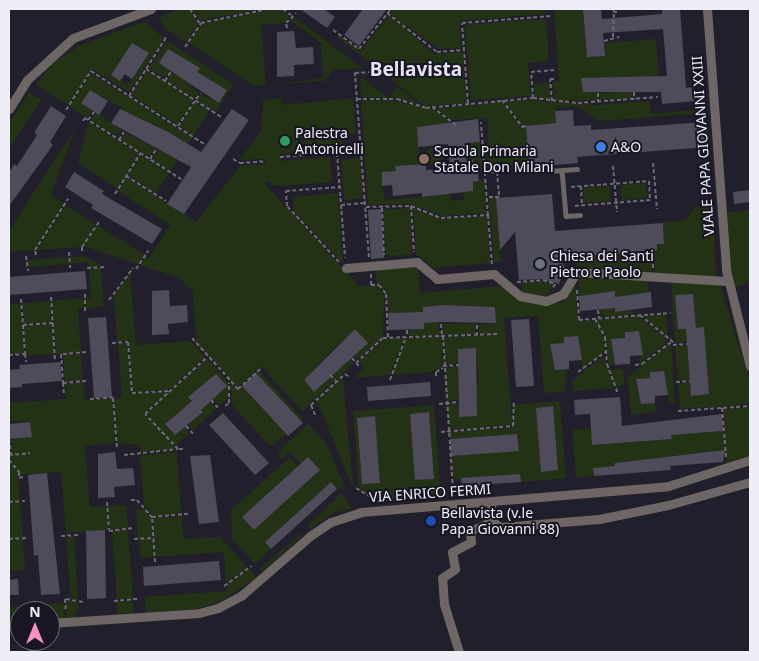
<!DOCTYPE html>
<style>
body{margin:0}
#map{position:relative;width:759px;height:661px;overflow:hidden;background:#211f2b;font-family:"Noto Sans",sans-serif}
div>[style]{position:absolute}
.green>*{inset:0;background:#233215}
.round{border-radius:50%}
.building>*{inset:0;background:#4e4c5a}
.path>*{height:2px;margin-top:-1px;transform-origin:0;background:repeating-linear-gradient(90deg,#6c6a75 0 4px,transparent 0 6.5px)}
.lane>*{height:4.5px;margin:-2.25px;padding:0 2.25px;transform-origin:2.25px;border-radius:2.25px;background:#6e6665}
.street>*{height:9px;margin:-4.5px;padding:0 4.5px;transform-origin:4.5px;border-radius:4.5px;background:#6e6665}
.dots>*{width:14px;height:14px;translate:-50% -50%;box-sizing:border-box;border:2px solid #181622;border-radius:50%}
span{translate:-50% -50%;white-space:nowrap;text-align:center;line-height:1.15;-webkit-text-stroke:4px #181622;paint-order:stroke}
.poi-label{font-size:14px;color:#efeef7}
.left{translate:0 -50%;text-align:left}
.street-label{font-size:14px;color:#efeef7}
.district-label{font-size:19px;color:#e5e2f3;font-weight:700}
.frame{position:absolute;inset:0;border:10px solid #efeef7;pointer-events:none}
.north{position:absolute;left:10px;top:601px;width:50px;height:50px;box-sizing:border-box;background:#181622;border:1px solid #6e6c77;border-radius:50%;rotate:0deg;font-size:14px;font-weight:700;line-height:20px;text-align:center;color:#efeef7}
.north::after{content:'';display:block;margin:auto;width:18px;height:22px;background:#fc8fc3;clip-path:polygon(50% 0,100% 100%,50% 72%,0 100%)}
</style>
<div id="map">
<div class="green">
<i style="clip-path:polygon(180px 9px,189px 9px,198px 24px,186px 42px,164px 28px,160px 16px)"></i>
<i style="clip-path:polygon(192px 9px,261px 9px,200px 21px)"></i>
<i style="clip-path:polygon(274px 9px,281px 9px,289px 15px,284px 23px,261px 25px,266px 85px,254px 86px,189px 43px,201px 24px)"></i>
<i style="clip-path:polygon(394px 9px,545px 9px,545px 14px,460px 21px,461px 48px,439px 49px,390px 14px)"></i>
<i style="clip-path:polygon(554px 9px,583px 9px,587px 57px,605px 56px,604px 43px,656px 39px,659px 77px,582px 78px,583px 92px,596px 91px,597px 101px,554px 100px,553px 82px,559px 81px)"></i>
<i style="clip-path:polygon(389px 15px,435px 54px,463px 52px,466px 103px,425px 106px,337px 37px,339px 35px,361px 51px)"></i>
<i style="clip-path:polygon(293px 16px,362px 68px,333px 70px,325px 81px,277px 84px,323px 78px,321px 43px,293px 22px,288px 22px)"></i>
<i style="clip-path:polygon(546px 19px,549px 61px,528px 63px,531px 96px,471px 100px,465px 25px)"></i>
<i style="clip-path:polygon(evenodd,144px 22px,164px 38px,129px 92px,92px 69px,68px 105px,36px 85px,52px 64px,80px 45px,144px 22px,132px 43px,148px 53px,128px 85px,111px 75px,132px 43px)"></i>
<i style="clip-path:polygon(167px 41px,234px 84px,216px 112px,197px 100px,201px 94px,219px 103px,227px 90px,197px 72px,199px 68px,183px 58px,164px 78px,149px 68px)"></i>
<i style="clip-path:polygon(147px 70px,193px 100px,177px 125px,131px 95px)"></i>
<i style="clip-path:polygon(173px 71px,190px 81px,188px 85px,198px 92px,194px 98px,167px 80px)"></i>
<i style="clip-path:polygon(91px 73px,192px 138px,188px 144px,121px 110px,122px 108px,90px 90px,81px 103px,92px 111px,87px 118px,70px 106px)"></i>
<i style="clip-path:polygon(360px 76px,389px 98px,361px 97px)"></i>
<i style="clip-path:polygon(549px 82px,550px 99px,535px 97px,534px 84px)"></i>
<i style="clip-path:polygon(397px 87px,412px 98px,419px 104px,390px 96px)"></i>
<i style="clip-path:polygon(29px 92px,41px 100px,9px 149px,9px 123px)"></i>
<i style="clip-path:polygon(632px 92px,633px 98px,600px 100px,599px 93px)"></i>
<i style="clip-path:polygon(281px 98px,282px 105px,353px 98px,356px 134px,342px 135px,343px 150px,305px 153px,304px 138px,300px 138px,301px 149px,296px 152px,280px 154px,281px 161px,330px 157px,332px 182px,282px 186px,271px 185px,270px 181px,264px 183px,359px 286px,378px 286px,384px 295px,383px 337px,357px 360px,353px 356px,355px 329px,328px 354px,304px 380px,314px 392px,350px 359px,354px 363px,302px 411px,261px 366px,238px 387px,193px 341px,196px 340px,193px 292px,180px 278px,140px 265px,146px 256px,149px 258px,170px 225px,118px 191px,126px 177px,196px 222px,240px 166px,266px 164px,265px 159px,239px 160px,261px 132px,263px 100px)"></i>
<i style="clip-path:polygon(361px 100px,397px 101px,433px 109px,456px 126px,417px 127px,420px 164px,396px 166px,396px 171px,382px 172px,384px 200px,436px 196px,436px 183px,449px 179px,451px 201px,464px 200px,463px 192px,473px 191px,473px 182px,484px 179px,486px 213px,442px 216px,411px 204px,368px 205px)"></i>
<i style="clip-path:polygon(531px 100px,596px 105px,650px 101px,651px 114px,705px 109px,706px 113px,598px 121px,578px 106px,555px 108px,556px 123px,523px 126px,505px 102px)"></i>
<i style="clip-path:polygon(195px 102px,209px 111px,193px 136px,179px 126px)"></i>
<i style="clip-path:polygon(502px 102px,521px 127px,526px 127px,529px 165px,487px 168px,488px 118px,452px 120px,436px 109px)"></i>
<i style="clip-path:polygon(96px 113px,122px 130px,118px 137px,91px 120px)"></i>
<i style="clip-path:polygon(89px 122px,139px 154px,117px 188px,78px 163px)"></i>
<i style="clip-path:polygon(76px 127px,51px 195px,64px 204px,34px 250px,9px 252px,9px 231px)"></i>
<i style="clip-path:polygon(126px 133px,155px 147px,149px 157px,121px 140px)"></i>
<i style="clip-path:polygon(481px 142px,483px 170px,478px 170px,477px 161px,459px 161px,470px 156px,469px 147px,465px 147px,464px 143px)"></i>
<i class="round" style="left:425px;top:147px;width:18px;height:18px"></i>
<i style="clip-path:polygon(159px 149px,178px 159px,170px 171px,152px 159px)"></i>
<i style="clip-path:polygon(141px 155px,169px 173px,156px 193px,128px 175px)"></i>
<i style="clip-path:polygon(360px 158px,363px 198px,344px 200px,341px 160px)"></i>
<i style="clip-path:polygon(646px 183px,647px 198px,621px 200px,620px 185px)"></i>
<i style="clip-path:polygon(610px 186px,611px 201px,584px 203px,583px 188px)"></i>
<i style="clip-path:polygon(338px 193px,343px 264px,294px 211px,293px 197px)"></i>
<i style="clip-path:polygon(489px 198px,496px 198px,501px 262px,494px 263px)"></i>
<i style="clip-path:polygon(66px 205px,96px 224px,81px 247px,37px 250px)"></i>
<i style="clip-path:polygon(713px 206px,716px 277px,655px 273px,654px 250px,657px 250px,657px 244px,664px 243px,663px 222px,685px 220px,695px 207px)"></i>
<i style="clip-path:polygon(410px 208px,412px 255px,386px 256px,383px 210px)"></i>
<i style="clip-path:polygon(413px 208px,441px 219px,487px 216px,490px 263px,433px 268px,416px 254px)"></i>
<i style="clip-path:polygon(750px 210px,750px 281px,733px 289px,725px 213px)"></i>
<i style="clip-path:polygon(97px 225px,144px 255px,138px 264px,83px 246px)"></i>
<i style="clip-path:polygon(652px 251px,652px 273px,633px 272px,631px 252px)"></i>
<i style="clip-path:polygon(630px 252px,631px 271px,595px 269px,594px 255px)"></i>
<i style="clip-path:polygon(592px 255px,593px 269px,577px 268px,576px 256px)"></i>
<i style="clip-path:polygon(84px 256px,101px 265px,101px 266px,89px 267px,88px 262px,70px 264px,70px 257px)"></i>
<i style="clip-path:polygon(68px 257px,69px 264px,28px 267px,28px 260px)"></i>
<i style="clip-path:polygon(418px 266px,420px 293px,502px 286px,518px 298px,543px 305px,563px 302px,575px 281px,578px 321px,594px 320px,604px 337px,605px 351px,582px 370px,578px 336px,564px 337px,565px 349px,563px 343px,550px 344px,555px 370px,567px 369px,565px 392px,544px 393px,538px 316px,504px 318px,512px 425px,449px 430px,447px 405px,458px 404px,459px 417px,477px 416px,475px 383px,479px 382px,476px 348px,458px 349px,459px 363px,444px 364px,444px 337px,497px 335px,479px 334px,479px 325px,496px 323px,495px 307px,442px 305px,423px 307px,423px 312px,388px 313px,387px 294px,377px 284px,375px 269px)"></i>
<i style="clip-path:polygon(101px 268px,104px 307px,86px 308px,86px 298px,91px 298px,89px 269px)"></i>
<i style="clip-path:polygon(130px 273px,136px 345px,190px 341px,205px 357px,170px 389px,133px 392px,129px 341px,117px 342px,114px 295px)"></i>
<i style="clip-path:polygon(579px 276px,648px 281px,649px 292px,615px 297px,614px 291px,579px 296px)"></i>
<i style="clip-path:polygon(543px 281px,553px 285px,546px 298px,522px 294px,521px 283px)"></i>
<i style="clip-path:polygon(671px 282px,720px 285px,750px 382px,750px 404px,680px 409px,678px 383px,690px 382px,691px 395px,709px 394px,704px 328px,696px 328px,693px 294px,675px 295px,678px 329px,686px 329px,687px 342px,675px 343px)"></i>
<i style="clip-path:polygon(84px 298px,84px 308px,78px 309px,81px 352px,56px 354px,52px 301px)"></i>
<i style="clip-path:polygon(50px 301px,51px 322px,24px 324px,22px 303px)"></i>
<i style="clip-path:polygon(20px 303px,24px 353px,9px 354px,9px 304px)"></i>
<i style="clip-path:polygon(615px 307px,615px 312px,633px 311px,633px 314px,601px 317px,600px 309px)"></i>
<i style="clip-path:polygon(666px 314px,668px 338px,643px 316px)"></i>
<i style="clip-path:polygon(639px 316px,668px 341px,640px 364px,639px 355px,643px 354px,639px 331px,625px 332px,625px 344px,623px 338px,611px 339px,615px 365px,608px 365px,606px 337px,596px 320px)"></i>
<i style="clip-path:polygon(439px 322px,440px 335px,409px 336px,409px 330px,424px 329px,424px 323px)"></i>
<i style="clip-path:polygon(475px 323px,475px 334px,444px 335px,443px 324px)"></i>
<i style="clip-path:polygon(51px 324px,54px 354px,26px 356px,24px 326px)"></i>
<i style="clip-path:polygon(442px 337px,442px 367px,432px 372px,391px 375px,407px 338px)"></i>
<i style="clip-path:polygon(405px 338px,389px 375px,354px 378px,364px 368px,359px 362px,385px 339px)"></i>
<i style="clip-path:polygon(127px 343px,131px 394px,168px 392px,144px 414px,177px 449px,140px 452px,139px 445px,118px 443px,114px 399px,122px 397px,118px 344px)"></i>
<i style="clip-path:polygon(668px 345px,671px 345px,675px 403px,669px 403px,664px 371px,650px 372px,651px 384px,649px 378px,636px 379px,636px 390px,639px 390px,641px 404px,655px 403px,656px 411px,631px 416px,628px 377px)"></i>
<i style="clip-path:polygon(675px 346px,687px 346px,690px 379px,678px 380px)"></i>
<i style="clip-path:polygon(81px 354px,83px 380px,65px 382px,63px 355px)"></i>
<i style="clip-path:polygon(603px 356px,614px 388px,573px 391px,572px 381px)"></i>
<i style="clip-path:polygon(207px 358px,228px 382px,228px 398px,219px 406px,203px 385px,189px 397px,192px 401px,165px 424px,175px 435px,184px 427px,190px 433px,175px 446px,146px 414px)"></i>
<i style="clip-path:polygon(459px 366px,458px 400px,447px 401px,444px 368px)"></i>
<i style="clip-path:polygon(623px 369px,624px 384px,616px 388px,610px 370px)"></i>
<i style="clip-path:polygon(259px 371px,303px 419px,300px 421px,256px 373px)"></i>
<i style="clip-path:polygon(343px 377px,353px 488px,317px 401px)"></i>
<i style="clip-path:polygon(83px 382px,85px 400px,112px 399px,115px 443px,85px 446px,90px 507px,107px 506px,108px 530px,66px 533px,61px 472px,20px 475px,9px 458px,12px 455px,11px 439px,31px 437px,30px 422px,9px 421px,9px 403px,66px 399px,65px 384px)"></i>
<i style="clip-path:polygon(230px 384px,238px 390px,242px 386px,286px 434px,274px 445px,269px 445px,232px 405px)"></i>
<i style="clip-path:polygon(208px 400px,217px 408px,193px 430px,188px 425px,203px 412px,199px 408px)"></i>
<i style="clip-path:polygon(evenodd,560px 401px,566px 478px,521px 482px,520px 474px,453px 479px,451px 456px,519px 450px,517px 434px,450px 439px,449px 432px,514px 428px,513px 405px,560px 401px,553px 406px,558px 470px,542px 472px,536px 408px,553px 406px)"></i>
<i style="clip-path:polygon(evenodd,434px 405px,441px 497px,379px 502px,359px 489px,353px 411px,434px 405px,429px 412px,434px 479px,416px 480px,410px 414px,429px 412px,434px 405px,375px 417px,380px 482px,362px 484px,357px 418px,375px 417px)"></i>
<i style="clip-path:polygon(750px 407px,750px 455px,727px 464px,723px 409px)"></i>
<i style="clip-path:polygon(308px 424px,326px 443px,344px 485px,338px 490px,331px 482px,265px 542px,271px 549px,255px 564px,232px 539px,231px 510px,290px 457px,298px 466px,242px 517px,254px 530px,320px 470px,308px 457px,301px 464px,289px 452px,282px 459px,279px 456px,279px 451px)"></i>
<i style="clip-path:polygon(591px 428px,593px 445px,671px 439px,671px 435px,723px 431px,725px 450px,615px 463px,615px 466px,593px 468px,594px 476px,576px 478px,572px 430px)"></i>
<i style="clip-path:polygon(177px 452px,181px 513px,154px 516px,144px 505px,140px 455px)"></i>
<i style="clip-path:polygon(9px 462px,18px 472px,20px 500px,9px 501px)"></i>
<i style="clip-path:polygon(342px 493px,352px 508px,334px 513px,309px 529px,309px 524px)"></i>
<i style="clip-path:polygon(20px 502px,23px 538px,9px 539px,9px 503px)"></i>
<i style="clip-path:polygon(126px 505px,128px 528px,110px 529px,108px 506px)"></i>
<i style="clip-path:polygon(144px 509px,151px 516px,152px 537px,138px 538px,136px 510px)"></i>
<i style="clip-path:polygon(182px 516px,183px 539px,220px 537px,248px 568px,226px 581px,224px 552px,156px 557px,153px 518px)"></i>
<i style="clip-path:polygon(128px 529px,133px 598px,117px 599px,112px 531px)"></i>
<i style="clip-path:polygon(302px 533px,303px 535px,262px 572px,259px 569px)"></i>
<i style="clip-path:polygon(66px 537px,74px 537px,78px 601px,71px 599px)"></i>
<i style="clip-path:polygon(153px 538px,154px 557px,140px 558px,139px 539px)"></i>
<i style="clip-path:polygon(23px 539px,25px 570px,9px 571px,9px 540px)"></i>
<i style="clip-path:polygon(249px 569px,257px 577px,220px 602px,195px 609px,146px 613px,145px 597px,227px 591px,226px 583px)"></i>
<i style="clip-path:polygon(133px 600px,134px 614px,118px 615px,117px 602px)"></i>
<i style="clip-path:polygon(71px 601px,79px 603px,79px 610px,76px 611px,76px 618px,67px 619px,66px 603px)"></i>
<i style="clip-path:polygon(64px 603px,65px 619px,50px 620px,50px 611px,43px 611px,43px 604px)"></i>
<i style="clip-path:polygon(9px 607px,20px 607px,20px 622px,9px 623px)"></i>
</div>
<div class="building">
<i style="clip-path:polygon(300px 9px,324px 9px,335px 17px,327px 28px)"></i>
<i style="clip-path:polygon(363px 9px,387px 9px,359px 46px,344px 35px)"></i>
<i style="clip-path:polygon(583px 9px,601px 9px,602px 19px,662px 14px,662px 9px,680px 9px,686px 88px,694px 87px,695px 101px,662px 104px,661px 92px,583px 92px,581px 78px,667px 76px,663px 29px,603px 33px,605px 56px,587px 57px)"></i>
<i style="clip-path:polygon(294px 31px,296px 48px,313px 47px,314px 64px,294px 65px,294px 76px,277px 77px,277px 32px)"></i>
<i style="clip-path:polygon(132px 43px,149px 53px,132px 79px,125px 74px,120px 81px,111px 75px)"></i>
<i style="clip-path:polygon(168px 49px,200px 68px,197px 72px,227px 90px,219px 103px,159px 63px)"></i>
<i style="clip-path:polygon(90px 90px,108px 101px,99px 115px,81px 103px)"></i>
<i style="clip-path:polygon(51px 106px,66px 116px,50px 142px,53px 145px,9px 206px,9px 173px,14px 164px,17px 166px,37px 135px,34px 133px)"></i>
<i style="clip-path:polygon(120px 109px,170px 133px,201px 152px,232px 109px,249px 120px,184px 214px,167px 204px,191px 167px,111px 123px)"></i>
<i style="clip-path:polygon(573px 110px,574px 126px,591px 125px,591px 130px,706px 122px,708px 147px,577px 157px,578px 163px,529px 167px,526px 126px,556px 123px,555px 111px)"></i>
<i style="clip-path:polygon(478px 119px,480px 142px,465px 143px,466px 160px,473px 160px,474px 170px,478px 170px,479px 181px,473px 182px,473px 191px,422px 197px,422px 193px,393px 196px,392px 185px,382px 186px,382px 172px,396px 171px,395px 166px,426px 164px,426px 170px,450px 168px,448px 144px,418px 147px,417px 127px)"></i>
<i style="clip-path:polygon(74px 172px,104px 191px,102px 194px,162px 229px,152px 244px,91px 208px,93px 205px,65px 187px)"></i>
<i style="clip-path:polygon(750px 190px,750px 202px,734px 204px,733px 192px)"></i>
<i style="clip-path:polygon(552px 194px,555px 231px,663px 223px,664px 244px,657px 244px,657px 250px,559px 258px,565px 267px,559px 284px,543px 279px,519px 280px,515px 232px,500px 250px,496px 198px)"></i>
<i style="clip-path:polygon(381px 209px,384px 258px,371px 259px,368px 210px)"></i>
<i style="clip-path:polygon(85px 271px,87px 289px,9px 295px,9px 277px)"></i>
<i style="clip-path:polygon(169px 290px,170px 306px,187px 305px,188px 322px,168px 324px,169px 334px,152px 335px,152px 291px)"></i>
<i style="clip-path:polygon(615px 291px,615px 297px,651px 292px,652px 307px,615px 312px,615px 308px,580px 311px,579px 296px)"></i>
<i style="clip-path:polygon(693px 294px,696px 328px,704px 327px,709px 394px,691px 396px,686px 329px,678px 329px,675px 295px)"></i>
<i style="clip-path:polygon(442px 305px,495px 307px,496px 323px,441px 322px,424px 323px,424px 329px,389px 330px,388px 313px,423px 312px,423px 307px)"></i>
<i style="clip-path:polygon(106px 317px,112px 397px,94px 398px,88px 318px)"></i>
<i style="clip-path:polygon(529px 319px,534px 386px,516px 387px,511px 320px)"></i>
<i style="clip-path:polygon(355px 329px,368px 343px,314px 392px,304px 380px)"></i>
<i style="clip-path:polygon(639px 331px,643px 355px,630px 356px,630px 364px,615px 365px,611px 339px,625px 338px,625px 332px)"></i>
<i style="clip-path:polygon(578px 336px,582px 360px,569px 361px,569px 369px,555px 370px,550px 344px,564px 343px,564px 337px)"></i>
<i style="clip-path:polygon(476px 348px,477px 416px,459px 417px,458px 349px)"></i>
<i style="clip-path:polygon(60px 362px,62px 381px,22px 384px,22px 387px,9px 388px,9px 370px,20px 369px,19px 365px)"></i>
<i style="clip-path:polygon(664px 371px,668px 395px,655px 396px,655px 403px,641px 404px,636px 379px,650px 378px,650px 372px)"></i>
<i style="clip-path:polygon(256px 373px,303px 423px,288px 436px,242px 386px)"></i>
<i style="clip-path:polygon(216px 374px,227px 386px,201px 410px,203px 412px,175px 435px,165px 424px,192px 401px,188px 397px)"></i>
<i style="clip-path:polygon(430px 382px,431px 396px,368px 401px,367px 387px)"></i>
<i style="clip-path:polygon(620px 397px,622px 426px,722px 414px,723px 431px,671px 435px,672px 439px,592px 445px,590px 414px,575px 415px,574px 400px)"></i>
<i style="clip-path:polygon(553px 406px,558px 470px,541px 472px,536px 408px)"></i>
<i style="clip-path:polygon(429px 412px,434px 479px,415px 480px,410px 414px)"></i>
<i style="clip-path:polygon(223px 413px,269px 463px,255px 475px,209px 425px)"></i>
<i style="clip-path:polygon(375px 416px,380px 483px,362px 484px,357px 418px)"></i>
<i style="clip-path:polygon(30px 422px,32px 437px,9px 439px,9px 424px)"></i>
<i style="clip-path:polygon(517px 434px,519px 451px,451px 456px,450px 439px)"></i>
<i style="clip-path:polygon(725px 450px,723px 462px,670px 466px,671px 470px,594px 476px,593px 468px,615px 466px,615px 463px)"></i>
<i style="clip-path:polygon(115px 452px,117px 469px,133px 468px,135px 485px,114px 487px,115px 497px,98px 498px,98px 454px)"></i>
<i style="clip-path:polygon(210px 455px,219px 522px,199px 524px,190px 456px)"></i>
<i style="clip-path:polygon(308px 457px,320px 470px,254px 530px,242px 517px)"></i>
<i style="clip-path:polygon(47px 473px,60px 594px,41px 595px,38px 555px,34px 556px,28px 475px)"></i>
<i style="clip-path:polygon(520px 474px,521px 482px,462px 486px,461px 478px)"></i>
<i style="clip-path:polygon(331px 482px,337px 489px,271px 549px,265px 542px)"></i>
<i style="clip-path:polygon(105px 530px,106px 598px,87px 599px,86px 531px)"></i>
<i style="clip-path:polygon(219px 561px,221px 580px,144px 586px,143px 567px)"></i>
<i style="clip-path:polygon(18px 579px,19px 595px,9px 595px,9px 580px)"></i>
</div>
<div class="path">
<i style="left:190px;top:9px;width:18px;rotate:56deg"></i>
<i style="left:283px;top:9px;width:10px;rotate:37deg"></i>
<i style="left:613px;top:9px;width:3px;rotate:72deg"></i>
<i style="left:614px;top:12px;width:3px"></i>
<i style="left:387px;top:13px;width:63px;rotate:38deg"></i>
<i style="left:437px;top:52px;width:27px;rotate:-4deg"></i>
<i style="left:287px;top:28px;width:5px;rotate:-101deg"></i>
<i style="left:286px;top:23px;width:14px;rotate:-45deg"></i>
<i style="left:333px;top:30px;width:32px;rotate:36deg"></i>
<i style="left:359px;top:49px;width:51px;rotate:-51.3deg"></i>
<i style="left:613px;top:37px;width:25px;rotate:-88deg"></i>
<i style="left:604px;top:41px;width:16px;rotate:-15deg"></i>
<i style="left:185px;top:47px;width:29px;rotate:-56deg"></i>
<i style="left:201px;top:23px;width:68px;rotate:-11.8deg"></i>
<i style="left:146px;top:69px;width:89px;rotate:32.6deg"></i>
<i style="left:165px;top:81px;width:13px;rotate:-58deg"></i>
<i style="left:634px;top:92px;width:7px;rotate:90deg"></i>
<i style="left:598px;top:93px;width:8px;rotate:90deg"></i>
<i style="left:129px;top:96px;width:89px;rotate:32.6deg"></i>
<i style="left:533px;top:98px;width:26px;rotate:-94deg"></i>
<i style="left:531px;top:72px;width:24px;rotate:-5deg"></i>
<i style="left:357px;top:99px;width:40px"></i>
<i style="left:397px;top:99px;width:30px;rotate:17deg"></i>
<i style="left:426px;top:108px;width:107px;rotate:-5.3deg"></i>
<i style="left:533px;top:98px;width:45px;rotate:6.3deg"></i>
<i style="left:578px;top:103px;width:80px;rotate:-4.3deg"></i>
<i style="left:502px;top:100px;width:34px;rotate:53deg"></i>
<i style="left:522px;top:127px;width:4px;rotate:-14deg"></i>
<i style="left:552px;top:101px;width:22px;rotate:-95deg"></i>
<i style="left:550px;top:79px;width:6px"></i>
<i style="left:468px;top:103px;width:80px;rotate:-94.3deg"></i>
<i style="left:462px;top:23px;width:89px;rotate:-4.5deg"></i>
<i style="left:432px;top:107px;width:30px;rotate:37deg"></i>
<i style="left:66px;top:110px;width:46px;rotate:-57.3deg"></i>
<i style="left:91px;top:71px;width:45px;rotate:33.3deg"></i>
<i style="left:129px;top:96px;width:71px;rotate:-57.7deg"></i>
<i style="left:88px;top:120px;width:10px;rotate:-53deg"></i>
<i style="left:83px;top:121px;width:4px;rotate:-56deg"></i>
<i style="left:85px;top:118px;width:114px;rotate:32.4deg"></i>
<i style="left:178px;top:126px;width:40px;rotate:-56deg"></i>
<i style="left:119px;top:140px;width:9px;rotate:-58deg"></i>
<i style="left:337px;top:153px;width:105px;rotate:85.6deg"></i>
<i style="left:280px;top:157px;width:81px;rotate:-4.2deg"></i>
<i style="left:150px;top:159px;width:13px;rotate:-58deg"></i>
<i style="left:233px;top:159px;width:8px;rotate:30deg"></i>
<i style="left:240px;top:163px;width:26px;rotate:-4deg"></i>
<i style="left:653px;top:163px;width:46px;rotate:85deg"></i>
<i style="left:613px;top:166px;width:46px;rotate:85deg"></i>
<i style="left:485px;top:173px;width:12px;rotate:-5deg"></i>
<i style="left:497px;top:172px;width:25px;rotate:85deg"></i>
<i style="left:499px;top:197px;width:11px;rotate:180deg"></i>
<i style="left:126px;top:176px;width:47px;rotate:32deg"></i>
<i style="left:581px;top:186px;width:19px;rotate:87deg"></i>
<i style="left:571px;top:187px;width:78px;rotate:-4.4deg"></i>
<i style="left:649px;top:181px;width:19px;rotate:87deg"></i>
<i style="left:650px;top:200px;width:77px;rotate:175.5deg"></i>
<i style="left:115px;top:194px;width:47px;rotate:-58deg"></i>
<i style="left:341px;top:205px;width:24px;rotate:-5deg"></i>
<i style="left:411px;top:206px;width:32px;rotate:22deg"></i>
<i style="left:441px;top:218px;width:47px;rotate:-3.7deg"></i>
<i style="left:488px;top:215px;width:93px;rotate:-94.3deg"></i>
<i style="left:366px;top:207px;width:45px;rotate:-1.3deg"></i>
<i style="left:411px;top:206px;width:46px;rotate:86.3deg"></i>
<i style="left:382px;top:208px;width:47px;rotate:87.6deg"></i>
<i style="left:488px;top:215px;width:50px;rotate:85.4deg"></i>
<i style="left:82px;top:251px;width:4px;rotate:-90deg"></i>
<i style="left:82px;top:247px;width:32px;rotate:-56deg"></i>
<i style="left:653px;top:251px;width:17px;rotate:90deg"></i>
<i style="left:69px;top:252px;width:16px;rotate:86deg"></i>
<i style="left:630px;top:252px;width:13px;rotate:86deg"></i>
<i style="left:36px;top:255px;width:5px;rotate:-101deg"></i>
<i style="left:35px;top:250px;width:61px;rotate:-57.1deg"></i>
<i style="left:593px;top:255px;width:8px;rotate:83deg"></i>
<i style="left:26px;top:256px;width:15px;rotate:82deg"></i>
<i style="left:369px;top:257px;width:185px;rotate:-94.4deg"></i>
<i style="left:355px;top:73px;width:19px;rotate:-3deg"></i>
<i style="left:339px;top:262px;width:76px;rotate:-132.9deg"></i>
<i style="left:287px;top:206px;width:15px;rotate:-94deg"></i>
<i style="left:286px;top:191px;width:54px;rotate:-4.2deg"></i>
<i style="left:87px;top:268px;width:19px;rotate:-3deg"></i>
<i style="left:136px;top:269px;width:22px;rotate:-56deg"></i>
<i style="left:371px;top:274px;width:11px;rotate:90deg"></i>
<i style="left:371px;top:285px;width:8px"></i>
<i style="left:379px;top:285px;width:11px;rotate:52deg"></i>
<i style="left:386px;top:294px;width:44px;rotate:87.4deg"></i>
<i style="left:517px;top:282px;width:26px;rotate:-4deg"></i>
<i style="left:543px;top:280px;width:13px;rotate:18deg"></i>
<i style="left:555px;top:284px;width:4px;rotate:117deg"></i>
<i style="left:577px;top:290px;width:30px;rotate:86deg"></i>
<i style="left:579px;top:320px;width:92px;rotate:-4.4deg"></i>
<i style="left:85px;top:294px;width:19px;rotate:90deg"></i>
<i style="left:51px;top:297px;width:63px;rotate:86.4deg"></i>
<i style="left:21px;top:299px;width:55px;rotate:85.8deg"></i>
<i style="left:109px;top:300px;width:40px;rotate:-53deg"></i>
<i style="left:598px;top:310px;width:8px;rotate:83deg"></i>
<i style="left:640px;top:315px;width:43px;rotate:39.3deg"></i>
<i style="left:595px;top:319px;width:21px;rotate:61deg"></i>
<i style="left:605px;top:337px;width:27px;rotate:86deg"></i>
<i style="left:607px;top:364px;width:30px;rotate:70deg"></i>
<i style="left:441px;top:324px;width:12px;rotate:85deg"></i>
<i style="left:23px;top:325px;width:30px;rotate:-4deg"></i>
<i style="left:477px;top:325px;width:10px;rotate:90deg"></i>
<i style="left:407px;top:330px;width:7px;rotate:90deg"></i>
<i style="left:443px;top:336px;width:155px;rotate:86.3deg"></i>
<i style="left:192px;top:338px;width:69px;rotate:48deg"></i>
<i style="left:238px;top:389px;width:30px;rotate:-42deg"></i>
<i style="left:112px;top:343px;width:16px;rotate:-4deg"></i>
<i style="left:128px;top:342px;width:51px;rotate:85.5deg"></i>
<i style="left:132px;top:393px;width:38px;rotate:-3deg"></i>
<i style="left:673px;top:345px;width:14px;rotate:-4deg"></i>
<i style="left:86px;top:352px;width:25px;rotate:175deg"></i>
<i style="left:61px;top:354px;width:29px;rotate:86deg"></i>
<i style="left:63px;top:383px;width:25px;rotate:-5deg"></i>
<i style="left:9px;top:355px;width:16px;rotate:-4deg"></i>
<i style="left:25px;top:354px;width:8px;rotate:83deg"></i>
<i style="left:352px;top:358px;width:11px;rotate:49deg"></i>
<i style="left:356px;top:363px;width:37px;rotate:-43deg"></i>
<i style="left:383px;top:338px;width:114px;rotate:-2deg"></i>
<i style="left:635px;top:365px;width:7px;rotate:-8deg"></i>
<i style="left:642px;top:364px;width:36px;rotate:-37deg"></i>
<i style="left:443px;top:366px;width:16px;rotate:-4deg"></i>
<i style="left:578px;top:372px;width:34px;rotate:-36deg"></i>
<i style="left:330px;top:375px;width:8px;rotate:45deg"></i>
<i style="left:436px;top:376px;width:4px;rotate:-90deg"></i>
<i style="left:436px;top:372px;width:8px;rotate:-30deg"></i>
<i style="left:390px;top:380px;width:46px;rotate:-69.6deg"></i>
<i style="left:676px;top:382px;width:14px;rotate:-4deg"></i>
<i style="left:63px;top:383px;width:11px;rotate:85deg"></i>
<i style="left:113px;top:398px;width:50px;rotate:85.4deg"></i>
<i style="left:90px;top:399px;width:26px;rotate:-4deg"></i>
<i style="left:211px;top:400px;width:13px;rotate:48deg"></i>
<i style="left:439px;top:404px;width:19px;rotate:-6deg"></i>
<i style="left:225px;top:406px;width:5px;rotate:-37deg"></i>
<i style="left:229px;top:403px;width:20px;rotate:-90deg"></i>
<i style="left:722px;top:408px;width:49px;rotate:85.3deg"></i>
<i style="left:678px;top:411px;width:72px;rotate:-4deg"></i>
<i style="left:315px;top:415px;width:11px;rotate:-112deg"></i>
<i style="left:311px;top:405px;width:46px;rotate:-42.4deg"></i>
<i style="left:345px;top:374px;width:4px;rotate:34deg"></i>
<i style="left:186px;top:426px;width:12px;rotate:48deg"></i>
<i style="left:441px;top:432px;width:72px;rotate:-4.8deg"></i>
<i style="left:513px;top:426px;width:26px;rotate:-88deg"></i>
<i style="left:9px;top:439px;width:15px;rotate:82deg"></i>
<i style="left:183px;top:449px;width:5px;rotate:180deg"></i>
<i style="left:178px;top:449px;width:48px;rotate:-133.3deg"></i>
<i style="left:145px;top:414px;width:84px;rotate:-42.6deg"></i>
<i style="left:9px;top:455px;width:21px;rotate:-5deg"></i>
<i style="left:124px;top:455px;width:54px;rotate:-6.3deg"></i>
<i style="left:9px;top:460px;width:16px;rotate:50deg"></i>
<i style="left:19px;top:472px;width:6px;rotate:90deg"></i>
<i style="left:19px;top:478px;width:4px;rotate:-14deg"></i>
<i style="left:356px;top:488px;width:22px;rotate:32deg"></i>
<i style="left:131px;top:500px;width:6px"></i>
<i style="left:137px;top:500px;width:23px;rotate:49deg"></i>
<i style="left:9px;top:502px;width:16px;rotate:-4deg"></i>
<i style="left:107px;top:502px;width:28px;rotate:86deg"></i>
<i style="left:109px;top:531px;width:24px;rotate:-7deg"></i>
<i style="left:61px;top:536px;width:17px;rotate:-3deg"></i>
<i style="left:9px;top:539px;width:19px;rotate:-3deg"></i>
<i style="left:134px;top:539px;width:20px;rotate:-3deg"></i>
<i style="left:155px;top:562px;width:45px;rotate:-93.8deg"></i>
<i style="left:152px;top:517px;width:36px;rotate:-5deg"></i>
<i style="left:224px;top:586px;width:34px;rotate:-36deg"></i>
<i style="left:65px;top:599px;width:13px;rotate:86deg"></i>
<i style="left:66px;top:599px;width:17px;rotate:10deg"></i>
<i style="left:114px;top:601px;width:25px;rotate:-5deg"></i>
</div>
<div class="lane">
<i style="left:562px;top:170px;width:46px;rotate:85deg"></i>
<i style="left:566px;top:216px;width:14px;rotate:-4deg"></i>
<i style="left:550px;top:171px;width:27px;rotate:-4deg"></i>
</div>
<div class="street">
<i style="left:707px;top:9px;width:262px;rotate:85.8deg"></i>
<i style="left:726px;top:270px;width:99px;rotate:76deg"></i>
<i style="left:9px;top:109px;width:34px;rotate:-58deg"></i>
<i style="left:27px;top:80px;width:62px;rotate:-42.4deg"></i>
<i style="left:73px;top:38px;width:83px;rotate:-20.4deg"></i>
<i style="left:346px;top:268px;width:71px;rotate:-4.8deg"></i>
<i style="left:417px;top:262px;width:26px;rotate:40deg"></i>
<i style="left:437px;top:279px;width:57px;rotate:-5deg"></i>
<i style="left:494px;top:274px;width:34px;rotate:40deg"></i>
<i style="left:520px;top:296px;width:26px;rotate:11deg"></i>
<i style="left:546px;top:301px;width:18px;rotate:-22deg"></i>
<i style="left:563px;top:294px;width:26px;rotate:-58deg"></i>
<i style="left:577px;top:272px;width:150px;rotate:3.4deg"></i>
<i style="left:492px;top:521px;width:10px;rotate:37deg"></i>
<i style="left:500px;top:527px;width:99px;rotate:-4.6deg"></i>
<i style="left:599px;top:519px;width:70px;rotate:-11.5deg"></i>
<i style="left:668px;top:505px;width:85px;rotate:-15.7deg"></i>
<i style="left:50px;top:623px;width:149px;rotate:-3.8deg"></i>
<i style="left:199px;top:613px;width:20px;rotate:-15deg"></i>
<i style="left:218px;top:608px;width:26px;rotate:-28deg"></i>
<i style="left:241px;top:596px;width:91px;rotate:-41deg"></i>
<i style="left:310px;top:536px;width:25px;rotate:-34deg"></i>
<i style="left:331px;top:522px;width:32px;rotate:-18deg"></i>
<i style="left:361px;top:512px;width:308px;rotate:-4.8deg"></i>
<i style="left:668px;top:486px;width:86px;rotate:-17.6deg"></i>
<i style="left:9px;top:626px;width:11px"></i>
<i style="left:32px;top:641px;width:11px;rotate:85deg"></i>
<i style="left:459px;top:652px;width:50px;rotate:-107.4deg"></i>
<i style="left:444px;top:604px;width:26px;rotate:-94deg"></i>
<i style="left:442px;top:578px;width:16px;rotate:-35deg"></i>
<i style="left:455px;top:569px;width:17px;rotate:-100deg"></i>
<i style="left:452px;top:552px;width:21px;rotate:-28deg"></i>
<i style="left:471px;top:542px;width:11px;rotate:-95deg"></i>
<i style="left:470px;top:531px;width:24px;rotate:-24deg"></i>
<i style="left:492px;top:521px;width:19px;rotate:-93deg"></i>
</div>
<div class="dots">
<i style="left:285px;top:141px;background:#2e9e5b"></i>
<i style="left:601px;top:147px;background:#3f7fe0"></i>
<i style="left:424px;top:159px;background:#8d6e63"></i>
<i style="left:540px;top:264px;background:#6b7280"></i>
<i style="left:431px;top:521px;background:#1a4fb4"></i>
</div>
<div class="poi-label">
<span class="left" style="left:295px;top:141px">Palestra<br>Antonicelli</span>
<span class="left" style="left:611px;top:147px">A&amp;O</span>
<span class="left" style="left:434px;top:159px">Scuola Primaria<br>Statale Don Milani</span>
<span class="left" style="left:550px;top:264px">Chiesa dei Santi<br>Pietro e Paolo</span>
<span class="left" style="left:441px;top:521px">Bellavista (v.le<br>Papa Giovanni 88)</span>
</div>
<div class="street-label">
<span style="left:703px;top:146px;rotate:-94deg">VIALE PAPA GIOVANNI XXIII</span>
<span style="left:430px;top:493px;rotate:-4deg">VIA ENRICO FERMI</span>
</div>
<div class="district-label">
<span style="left:416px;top:70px">Bellavista</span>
</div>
<div class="frame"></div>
<div class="north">N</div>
</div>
